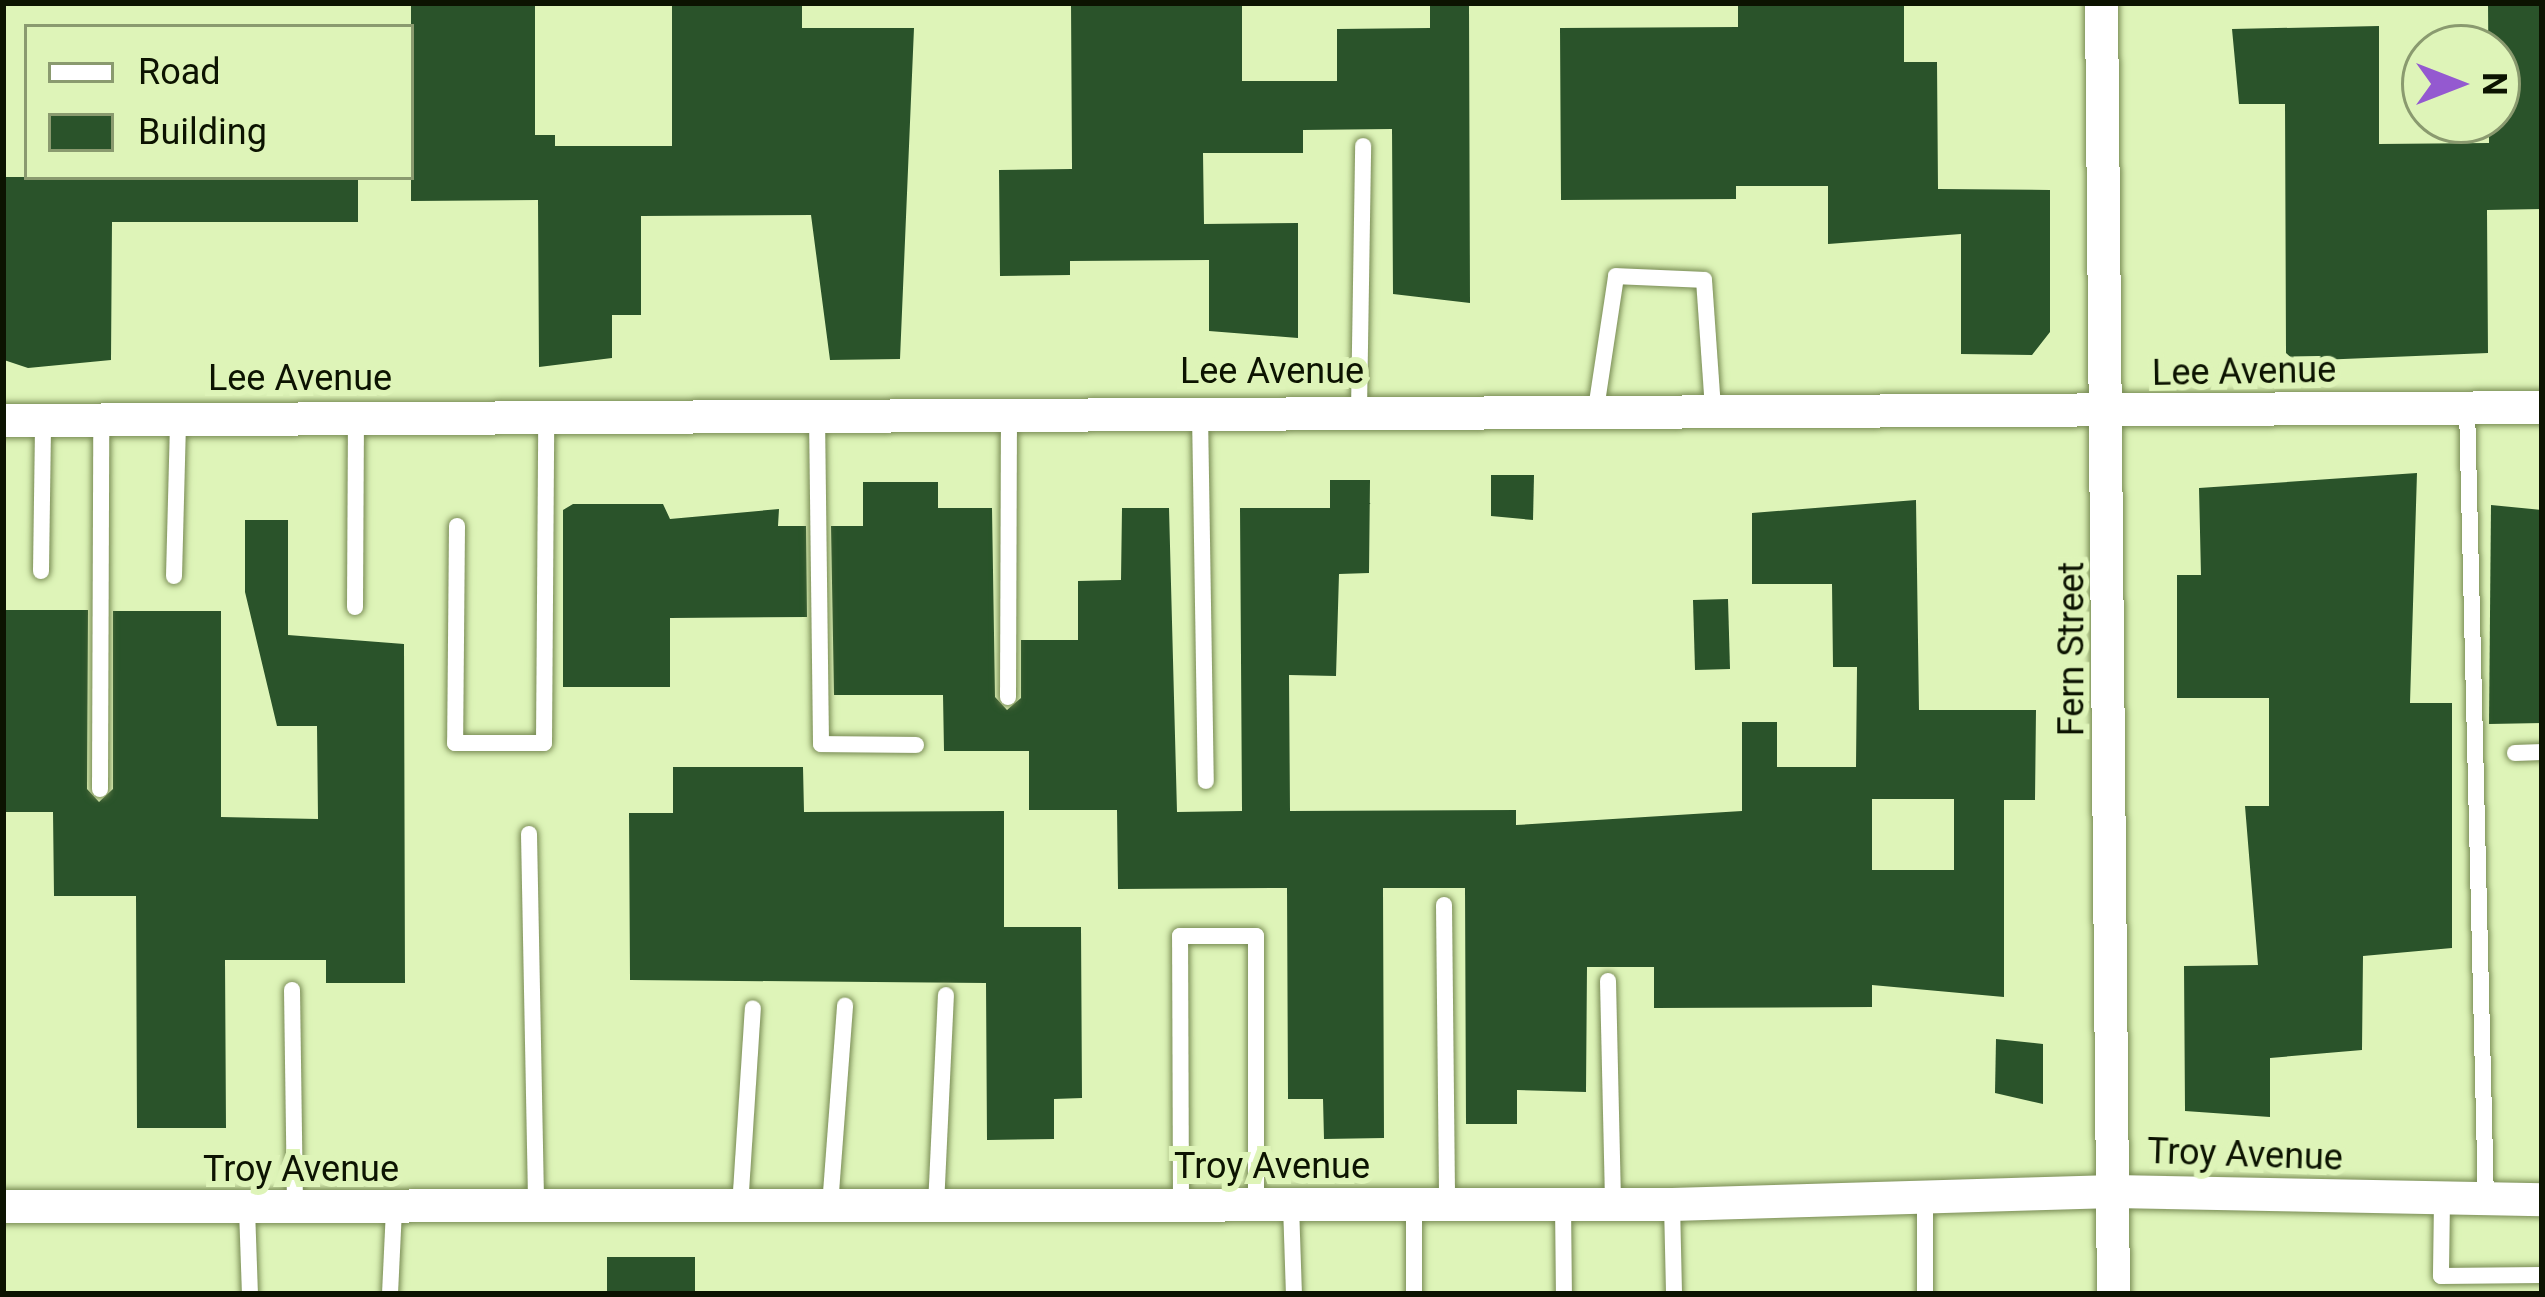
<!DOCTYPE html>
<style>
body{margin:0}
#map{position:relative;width:2545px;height:1297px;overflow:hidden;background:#def4b8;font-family:Roboto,sans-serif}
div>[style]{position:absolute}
.building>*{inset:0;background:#2a532a}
.roads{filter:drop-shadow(0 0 3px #778a53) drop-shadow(0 0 3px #778a53)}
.service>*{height:16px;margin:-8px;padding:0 8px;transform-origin:8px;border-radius:8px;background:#fff}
.minor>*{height:33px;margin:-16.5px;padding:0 16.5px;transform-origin:16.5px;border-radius:16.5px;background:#fff}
span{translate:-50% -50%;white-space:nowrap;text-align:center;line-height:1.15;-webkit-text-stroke:12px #def4b8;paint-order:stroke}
.street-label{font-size:36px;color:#0c1301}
.frame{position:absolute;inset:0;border:6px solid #0c1301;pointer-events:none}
.legend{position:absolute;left:24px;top:24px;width:390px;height:156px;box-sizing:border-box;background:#def4b8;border:3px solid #8a9a6f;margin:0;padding:15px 21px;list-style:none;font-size:36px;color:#0c1301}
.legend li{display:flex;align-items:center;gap:24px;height:60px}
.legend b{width:60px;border:3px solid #8a9a6f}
.north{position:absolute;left:2401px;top:24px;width:120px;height:120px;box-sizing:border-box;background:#def4b8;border:3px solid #8a9a6f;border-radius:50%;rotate:90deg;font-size:33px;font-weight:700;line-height:48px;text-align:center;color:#0c1301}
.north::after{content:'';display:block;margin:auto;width:42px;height:54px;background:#9459d0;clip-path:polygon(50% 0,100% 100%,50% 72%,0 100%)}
</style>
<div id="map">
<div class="building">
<i style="clip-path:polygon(411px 3px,535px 3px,535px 135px,555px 135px,555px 146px,672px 146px,672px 3px,802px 3px,802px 28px,914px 28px,900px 359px,830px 360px,811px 215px,641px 216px,641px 315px,612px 315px,612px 358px,539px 367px,538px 200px,411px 201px)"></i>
<i style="clip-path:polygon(1071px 3px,1242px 3px,1242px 81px,1337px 81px,1337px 29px,1430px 28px,1430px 3px,1469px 3px,1470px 303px,1393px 294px,1392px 129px,1303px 130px,1303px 153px,1203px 153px,1204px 224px,1298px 223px,1298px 338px,1209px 331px,1209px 260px,1070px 261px,1070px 275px,1000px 276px,999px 170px,1072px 169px)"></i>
<i style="clip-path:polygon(1738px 3px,1904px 3px,1904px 62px,1937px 62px,1938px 189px,2050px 190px,2050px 332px,2032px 355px,1961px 354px,1961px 234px,1828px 244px,1828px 186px,1736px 186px,1736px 199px,1561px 200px,1560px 28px,1738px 27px)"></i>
<i style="clip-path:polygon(2488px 3px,2542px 3px,2542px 209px,2487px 210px,2488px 353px,2295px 361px,2286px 353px,2285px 104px,2239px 104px,2232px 29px,2379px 26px,2379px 144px,2489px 143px)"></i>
<i style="clip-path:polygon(4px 177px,358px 177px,358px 222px,112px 222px,111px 360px,28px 368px,4px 360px)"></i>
<i style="clip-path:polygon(2417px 473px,2410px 703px,2452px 703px,2452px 948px,2363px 956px,2362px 1050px,2270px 1058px,2270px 1117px,2185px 1111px,2184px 966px,2258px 965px,2245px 806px,2269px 806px,2269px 698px,2177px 698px,2177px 575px,2201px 575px,2199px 488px)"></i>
<i style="clip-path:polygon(1491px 475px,1534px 475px,1533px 520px,1491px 516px)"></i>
<i style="clip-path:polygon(evenodd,1330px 480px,1370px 480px,1369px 573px,1339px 574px,1336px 676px,1289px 675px,1290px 811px,1516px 810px,1516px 825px,1742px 811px,1742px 722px,1777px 722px,1777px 767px,1856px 767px,1857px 667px,1833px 667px,1832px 584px,1752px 584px,1752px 513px,1916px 500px,1919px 710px,2036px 710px,2035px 800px,2004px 800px,2004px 997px,1872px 985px,1872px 1007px,1654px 1008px,1654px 967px,1587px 967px,1586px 1092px,1517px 1090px,1517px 1124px,1466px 1124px,1465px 888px,1383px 888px,1384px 1138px,1324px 1139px,1323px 1099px,1288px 1099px,1287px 888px,1118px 889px,1117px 810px,1029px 810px,1029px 751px,944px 751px,943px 695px,834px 695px,831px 526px,863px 526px,863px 482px,938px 482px,938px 508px,992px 508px,995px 697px,1007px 710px,1021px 698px,1021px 640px,1078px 640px,1078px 581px,1121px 580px,1122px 508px,1169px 508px,1177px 812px,1242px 811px,1240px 508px,1330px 508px,1330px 480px,1872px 799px,1954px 799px,1954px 870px,1872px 870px,1872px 799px)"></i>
<i style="clip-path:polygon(573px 504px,663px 504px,670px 519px,779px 509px,778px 526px,806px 526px,807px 617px,670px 618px,670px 687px,563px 687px,563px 510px)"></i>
<i style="clip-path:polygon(2491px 505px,2542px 510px,2542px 723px,2489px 724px)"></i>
<i style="clip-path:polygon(245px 520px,288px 520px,288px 635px,404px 644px,405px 983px,326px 983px,326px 960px,225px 960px,226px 1128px,137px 1128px,136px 896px,54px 896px,53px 812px,3px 812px,3px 610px,88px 610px,87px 789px,99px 802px,113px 789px,113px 611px,221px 611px,221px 817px,318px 819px,317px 726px,277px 726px,245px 592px)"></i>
<i style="clip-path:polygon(1728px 599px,1730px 669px,1695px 670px,1693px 600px)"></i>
<i style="clip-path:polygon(673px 767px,803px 767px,804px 812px,1004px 811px,1004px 927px,1081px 927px,1082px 1098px,1054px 1099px,1054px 1139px,987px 1140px,986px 983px,630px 980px,629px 813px,673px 813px)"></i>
<i style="clip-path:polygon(1996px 1039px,2043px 1044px,2043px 1104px,1995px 1093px)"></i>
<i style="clip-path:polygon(607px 1257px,695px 1257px,695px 1294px,607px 1294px)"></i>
</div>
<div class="roads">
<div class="service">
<i style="left:2467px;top:407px;width:793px;rotate:88.63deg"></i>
<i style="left:1596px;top:409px;width:134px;rotate:-81.4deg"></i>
<i style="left:1616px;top:276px;width:88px;rotate:2.6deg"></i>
<i style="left:1704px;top:280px;width:128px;rotate:86deg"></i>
<i style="left:1359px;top:411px;width:265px;rotate:-89.1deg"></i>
<i style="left:1200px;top:413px;width:368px;rotate:89.1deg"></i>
<i style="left:817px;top:415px;width:329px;rotate:89.3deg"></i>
<i style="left:821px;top:744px;width:95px;rotate:0.6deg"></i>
<i style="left:457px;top:526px;width:217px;rotate:90.5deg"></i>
<i style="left:455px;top:743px;width:89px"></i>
<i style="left:544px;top:743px;width:326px;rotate:-89.6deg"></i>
<i style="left:41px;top:571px;width:151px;rotate:-89.2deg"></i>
<i style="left:174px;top:576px;width:157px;rotate:-88.5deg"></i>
<i style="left:355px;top:607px;width:189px;rotate:-89.7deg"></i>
<i style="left:1008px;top:697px;width:284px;rotate:-89.8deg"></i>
<i style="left:2515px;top:753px;width:27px;rotate:-2deg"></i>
<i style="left:100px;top:789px;width:370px;rotate:-89.8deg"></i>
<i style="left:529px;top:834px;width:373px;rotate:88.9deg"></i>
<i style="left:1444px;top:905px;width:300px;rotate:89.4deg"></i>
<i style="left:1608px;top:981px;width:223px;rotate:88.7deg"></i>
<i style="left:292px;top:990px;width:218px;rotate:89.2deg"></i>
<i style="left:1925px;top:1194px;width:100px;rotate:90deg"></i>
<i style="left:2442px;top:1200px;width:76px;rotate:90.8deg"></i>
<i style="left:2441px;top:1276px;width:101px;rotate:-0.6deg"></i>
<i style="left:1563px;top:1204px;width:90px;rotate:89.4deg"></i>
<i style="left:1672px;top:1204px;width:90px;rotate:88.7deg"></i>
<i style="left:1291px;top:1205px;width:89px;rotate:88.1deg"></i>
<i style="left:830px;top:1206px;width:201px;rotate:-85.7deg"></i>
<i style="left:936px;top:1206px;width:211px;rotate:-87.3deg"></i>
<i style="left:1181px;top:1206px;width:270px;rotate:-90.2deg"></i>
<i style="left:1180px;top:936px;width:76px"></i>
<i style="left:1256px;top:936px;width:269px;rotate:90deg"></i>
<i style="left:740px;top:1207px;width:199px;rotate:-86.3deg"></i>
<i style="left:247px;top:1209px;width:85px;rotate:88deg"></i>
<i style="left:390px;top:1294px;width:85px;rotate:-87.3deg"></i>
<i style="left:1414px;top:1294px;width:89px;rotate:-90deg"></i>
</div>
<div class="minor">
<i style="left:2101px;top:3px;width:1291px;rotate:89.47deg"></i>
<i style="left:3px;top:420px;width:2539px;rotate:-0.29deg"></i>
<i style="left:3px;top:1206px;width:1669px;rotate:-0.07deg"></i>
<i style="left:1672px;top:1204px;width:441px;rotate:-1.7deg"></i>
<i style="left:2113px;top:1191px;width:429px;rotate:1.1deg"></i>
</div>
</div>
<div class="street-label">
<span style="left:1272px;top:372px">Lee Avenue</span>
<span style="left:2244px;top:372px;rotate:-1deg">Lee Avenue</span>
<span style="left:300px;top:379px">Lee Avenue</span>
<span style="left:2072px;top:649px;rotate:-90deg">Fern Street</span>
<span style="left:2245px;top:1155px;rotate:2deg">Troy Avenue</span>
<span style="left:1272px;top:1167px">Troy Avenue</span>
<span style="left:301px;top:1170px">Troy Avenue</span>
</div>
<div class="frame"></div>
<ul class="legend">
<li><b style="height:15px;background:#fff"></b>Road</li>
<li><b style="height:33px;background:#2a532a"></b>Building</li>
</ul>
<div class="north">N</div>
</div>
